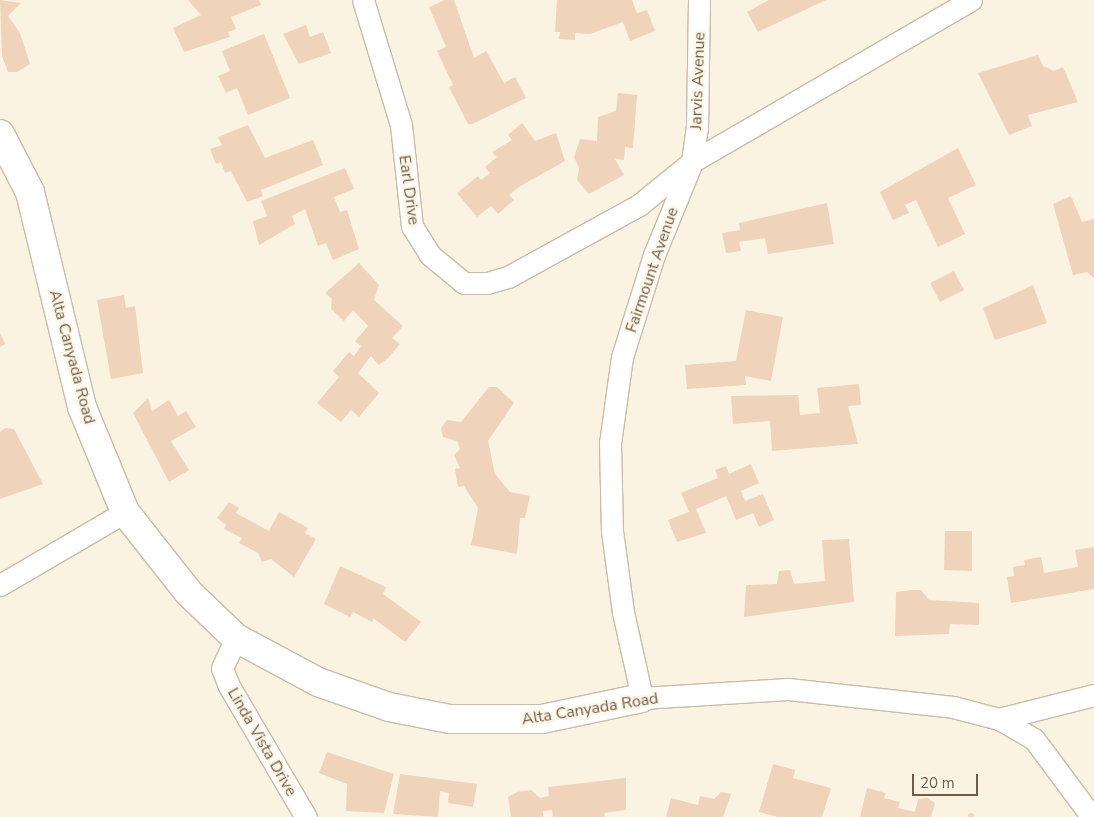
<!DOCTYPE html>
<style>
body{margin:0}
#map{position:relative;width:1094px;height:817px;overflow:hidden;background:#fbf3e2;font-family:"Nunito Sans",sans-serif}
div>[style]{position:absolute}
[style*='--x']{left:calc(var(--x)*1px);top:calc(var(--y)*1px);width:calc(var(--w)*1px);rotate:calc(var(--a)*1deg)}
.building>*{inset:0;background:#efd3bb}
.round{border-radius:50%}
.roads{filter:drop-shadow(1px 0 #cbbbaa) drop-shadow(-1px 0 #cbbbaa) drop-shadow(0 1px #cbbbaa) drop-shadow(0 -1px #cbbbaa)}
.street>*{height:21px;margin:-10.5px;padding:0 10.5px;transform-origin:10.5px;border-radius:10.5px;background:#fff}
.secondary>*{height:28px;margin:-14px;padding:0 14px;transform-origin:14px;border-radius:14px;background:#fff}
span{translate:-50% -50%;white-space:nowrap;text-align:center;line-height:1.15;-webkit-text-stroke:5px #fef7e8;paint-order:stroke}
.street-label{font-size:16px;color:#715b4a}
.scale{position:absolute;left:912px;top:774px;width:66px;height:22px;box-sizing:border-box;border:2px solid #715b4a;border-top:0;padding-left:6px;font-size:15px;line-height:18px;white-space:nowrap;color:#715b4a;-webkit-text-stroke:4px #fef7e8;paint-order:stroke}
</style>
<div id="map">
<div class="building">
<i style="clip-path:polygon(0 0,21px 3px,8px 16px,20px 33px,30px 64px,17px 72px,8px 72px,2px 56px)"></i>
<i style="clip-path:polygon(188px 0,259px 0,261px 5px,231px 17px,236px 29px,228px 32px,230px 37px,184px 52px,173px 28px,201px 15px)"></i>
<i style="clip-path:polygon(445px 0,454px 0,474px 58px,486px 51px,504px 83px,515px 77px,526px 98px,472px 124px,468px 124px,449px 87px,453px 85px,437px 51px,446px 47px,429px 7px)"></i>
<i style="clip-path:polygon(557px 0,632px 0,637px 13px,647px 10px,655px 31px,630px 41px,623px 22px,590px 34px,575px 33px,575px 40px,559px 39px,560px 32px,555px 32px)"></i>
<i style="clip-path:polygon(769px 0,826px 0,758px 32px,747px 12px)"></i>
<i style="clip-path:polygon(306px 25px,310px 37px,323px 32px,331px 53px,299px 64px,283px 34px)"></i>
<i style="clip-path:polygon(264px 34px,290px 98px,248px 115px,237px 88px,226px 93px,218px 76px,230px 71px,222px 51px)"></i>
<i style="clip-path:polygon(1038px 55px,1043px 66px,1054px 71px,1063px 67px,1078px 102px,1028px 115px,1032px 126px,1009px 135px,978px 73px)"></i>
<i style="clip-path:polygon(618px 93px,637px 95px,633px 148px,625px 147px,624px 160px,615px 159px,624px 175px,589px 194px,577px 180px,579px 168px,574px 157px,580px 139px,597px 141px,598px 117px,616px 111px)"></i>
<i style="clip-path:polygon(522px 123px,535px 141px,556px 133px,565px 161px,519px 187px,509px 195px,514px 200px,498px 214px,491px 206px,477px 217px,457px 193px,478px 176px,481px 180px,490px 173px,485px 167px,497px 157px,492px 152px,512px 140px,508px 135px)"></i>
<i style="clip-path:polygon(248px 125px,265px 158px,313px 140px,323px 165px,261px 190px,263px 196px,247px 202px,231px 171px,225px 173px,221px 162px,216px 164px,210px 149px,222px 145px,218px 137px)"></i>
<i style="clip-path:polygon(958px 148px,976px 185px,948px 198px,965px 234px,938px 247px,916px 200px,905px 205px,909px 213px,893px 220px,880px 192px)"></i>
<i style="clip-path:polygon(345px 168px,354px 189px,334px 197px,340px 212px,347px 210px,359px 249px,333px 260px,326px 243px,318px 246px,305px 209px,292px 216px,295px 224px,259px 245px,253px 221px,267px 216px,261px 201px)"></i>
<i style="clip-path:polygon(1071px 196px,1082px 222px,1094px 219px,1094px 278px,1087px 272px,1073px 275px,1053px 204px)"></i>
<i style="clip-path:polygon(827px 203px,834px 244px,768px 254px,765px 238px,739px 242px,741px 251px,726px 253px,722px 233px,740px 230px,739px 223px)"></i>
<i style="clip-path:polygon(359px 263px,379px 285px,374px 300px,403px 326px,392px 338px,400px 344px,388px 358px,379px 365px,371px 356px,358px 373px,379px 393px,359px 417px,351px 410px,341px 422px,317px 403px,339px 377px,333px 371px,349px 352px,354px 356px,361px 346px,355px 341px,368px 326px,353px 310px,344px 321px,331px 309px,332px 299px,325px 293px)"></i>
<i style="clip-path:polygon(954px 271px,964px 290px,940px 302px,930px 283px)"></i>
<i style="clip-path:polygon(1033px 285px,1047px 323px,995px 340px,983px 308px)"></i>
<i style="clip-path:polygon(124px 295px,126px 308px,135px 306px,143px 373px,111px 379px,97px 300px)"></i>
<i style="clip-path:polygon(746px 310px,783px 317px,771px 381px,745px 376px,746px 385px,687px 389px,685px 365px,736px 361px)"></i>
<i style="clip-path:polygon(0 333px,5px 344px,0 347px)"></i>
<i style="clip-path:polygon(859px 384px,861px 405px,848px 406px,858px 444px,772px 451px,770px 421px,733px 424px,731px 396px,798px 395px,800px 415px,820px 413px,817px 388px)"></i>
<i style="clip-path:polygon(489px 387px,497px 387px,514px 403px,488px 441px,495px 474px,510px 492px,530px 496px,525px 518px,520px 518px,517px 554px,471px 545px,478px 508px,464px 486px,458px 487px,455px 469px,460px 468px,454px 455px,460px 449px,457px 441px,443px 437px,441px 428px,447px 420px,461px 422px)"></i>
<i style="clip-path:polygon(148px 398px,152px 411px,169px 400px,178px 416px,186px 411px,196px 427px,171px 441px,189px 470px,169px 482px,133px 413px)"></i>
<i style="clip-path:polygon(5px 428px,14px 429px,43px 484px,0 499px,0 432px)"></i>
<i style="clip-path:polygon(751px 464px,759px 483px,741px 491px,745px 501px,763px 494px,774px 520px,759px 527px,753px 513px,736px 520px,726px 496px,696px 509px,706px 533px,677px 542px,668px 520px,689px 512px,681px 493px,718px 478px,715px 470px,726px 466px,729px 474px)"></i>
<i style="clip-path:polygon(229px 502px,239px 508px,236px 513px,269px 531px,279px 512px,308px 528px,305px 533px,316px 539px,294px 577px,271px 559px,262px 562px,258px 553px,239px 543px,242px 538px,224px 529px,226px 525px,217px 518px)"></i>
<i style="clip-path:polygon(945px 531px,972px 531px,972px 571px,944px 570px)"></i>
<i style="clip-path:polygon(849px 539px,854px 602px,744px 617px,746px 585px,777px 584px,779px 571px,790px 570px,794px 584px,825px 581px,822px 540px)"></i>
<i style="clip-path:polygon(1094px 547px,1094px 589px,1011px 603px,1007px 577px,1014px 576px,1013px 567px,1025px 565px,1024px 560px,1041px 557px,1044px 573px,1078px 567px,1075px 550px)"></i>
<i style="clip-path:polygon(340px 566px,386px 587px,383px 594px,421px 622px,405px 642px,373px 618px,372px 622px,353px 612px,350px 617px,324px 604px)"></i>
<i style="clip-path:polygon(911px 590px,921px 590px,929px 600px,979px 603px,979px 625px,950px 624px,949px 634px,895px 636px,896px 592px)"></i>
<i style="clip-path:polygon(327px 752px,394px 774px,384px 813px,346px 811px,347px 784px,319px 773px)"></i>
<i style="clip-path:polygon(773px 764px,795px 770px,793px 778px,831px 788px,822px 817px,778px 817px,759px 812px)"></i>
<i style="clip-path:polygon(400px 774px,477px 784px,473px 807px,448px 803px,449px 793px,440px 791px,438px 817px,393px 814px)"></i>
<i style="clip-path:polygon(626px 778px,626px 810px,604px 813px,605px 817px,553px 817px,552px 810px,543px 811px,543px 817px,511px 817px,508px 797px,517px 792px,531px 790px,540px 798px,549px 796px,548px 787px)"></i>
<i style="clip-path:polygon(867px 788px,886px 793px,884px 798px,900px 802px,898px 808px,915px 812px,918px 799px,927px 798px,935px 803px,931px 817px,860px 817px)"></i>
<i style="clip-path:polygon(721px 792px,731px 794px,723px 817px,666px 817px,671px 798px,698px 805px,700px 796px,714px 799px)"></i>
<i class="round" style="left:968px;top:813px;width:6px;height:6px"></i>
</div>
<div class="roads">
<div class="street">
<i style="--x:363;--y:0;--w:131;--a:73.1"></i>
<i style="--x:401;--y:125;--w:102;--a:83.8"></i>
<i style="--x:412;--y:226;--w:34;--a:58"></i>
<i style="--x:430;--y:255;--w:44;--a:39.5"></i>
<i style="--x:464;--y:283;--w:23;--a:0"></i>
<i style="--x:487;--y:283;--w:22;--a:-16"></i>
<i style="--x:508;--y:277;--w:149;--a:-28.8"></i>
<i style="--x:639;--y:205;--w:68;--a:-39.1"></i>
<i style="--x:692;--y:162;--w:34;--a:-82"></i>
<i style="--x:697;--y:128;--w:128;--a:-89.1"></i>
<i style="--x:971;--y:0;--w:323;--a:149.9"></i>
<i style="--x:692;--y:162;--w:100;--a:112.2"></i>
<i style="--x:654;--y:255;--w:107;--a:107.4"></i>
<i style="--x:622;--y:357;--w:87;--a:97.9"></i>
<i style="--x:610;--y:443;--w:88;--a:88.7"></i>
<i style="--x:612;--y:531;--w:82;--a:82.3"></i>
<i style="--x:623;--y:612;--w:88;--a:77.5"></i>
<i style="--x:642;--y:698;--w:146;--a:-3.5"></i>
<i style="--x:788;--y:689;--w:166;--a:6.2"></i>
<i style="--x:953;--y:707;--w:48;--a:14.6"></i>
<i style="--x:999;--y:719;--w:40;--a:29.7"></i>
<i style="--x:1034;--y:739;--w:97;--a:53.4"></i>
<i style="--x:0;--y:585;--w:145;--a:-30.3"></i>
<i style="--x:236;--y:638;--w:33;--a:115"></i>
<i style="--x:222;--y:668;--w:19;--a:69"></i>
<i style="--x:229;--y:686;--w:152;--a:59.6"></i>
<i style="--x:999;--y:719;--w:98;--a:-14.2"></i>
</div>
<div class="secondary">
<i style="--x:0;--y:134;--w:65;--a:62.7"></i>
<i style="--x:30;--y:192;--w:221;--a:76.4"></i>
<i style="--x:82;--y:407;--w:113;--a:67.7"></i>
<i style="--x:125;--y:512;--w:103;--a:51.7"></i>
<i style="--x:189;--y:593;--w:65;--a:43.8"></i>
<i style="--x:236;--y:638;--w:93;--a:28.2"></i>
<i style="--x:318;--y:682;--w:75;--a:19.4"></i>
<i style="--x:389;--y:707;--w:62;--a:11.1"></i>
<i style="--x:450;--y:719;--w:92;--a:0"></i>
<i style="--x:542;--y:719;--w:102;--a:-11.9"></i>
</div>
</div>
<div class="street-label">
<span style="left:698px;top:81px;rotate:-88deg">Jarvis Avenue</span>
<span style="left:409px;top:190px;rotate:82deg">Earl Drive</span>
<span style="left:652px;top:270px;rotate:-71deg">Fairmount Avenue</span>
<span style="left:72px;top:357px;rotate:75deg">Alta Canyada Road</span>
<span style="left:590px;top:709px;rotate:-9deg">Alta Canyada Road</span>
<span style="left:262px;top:742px;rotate:60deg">Linda Vista Drive</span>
</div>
<div class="scale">20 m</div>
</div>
